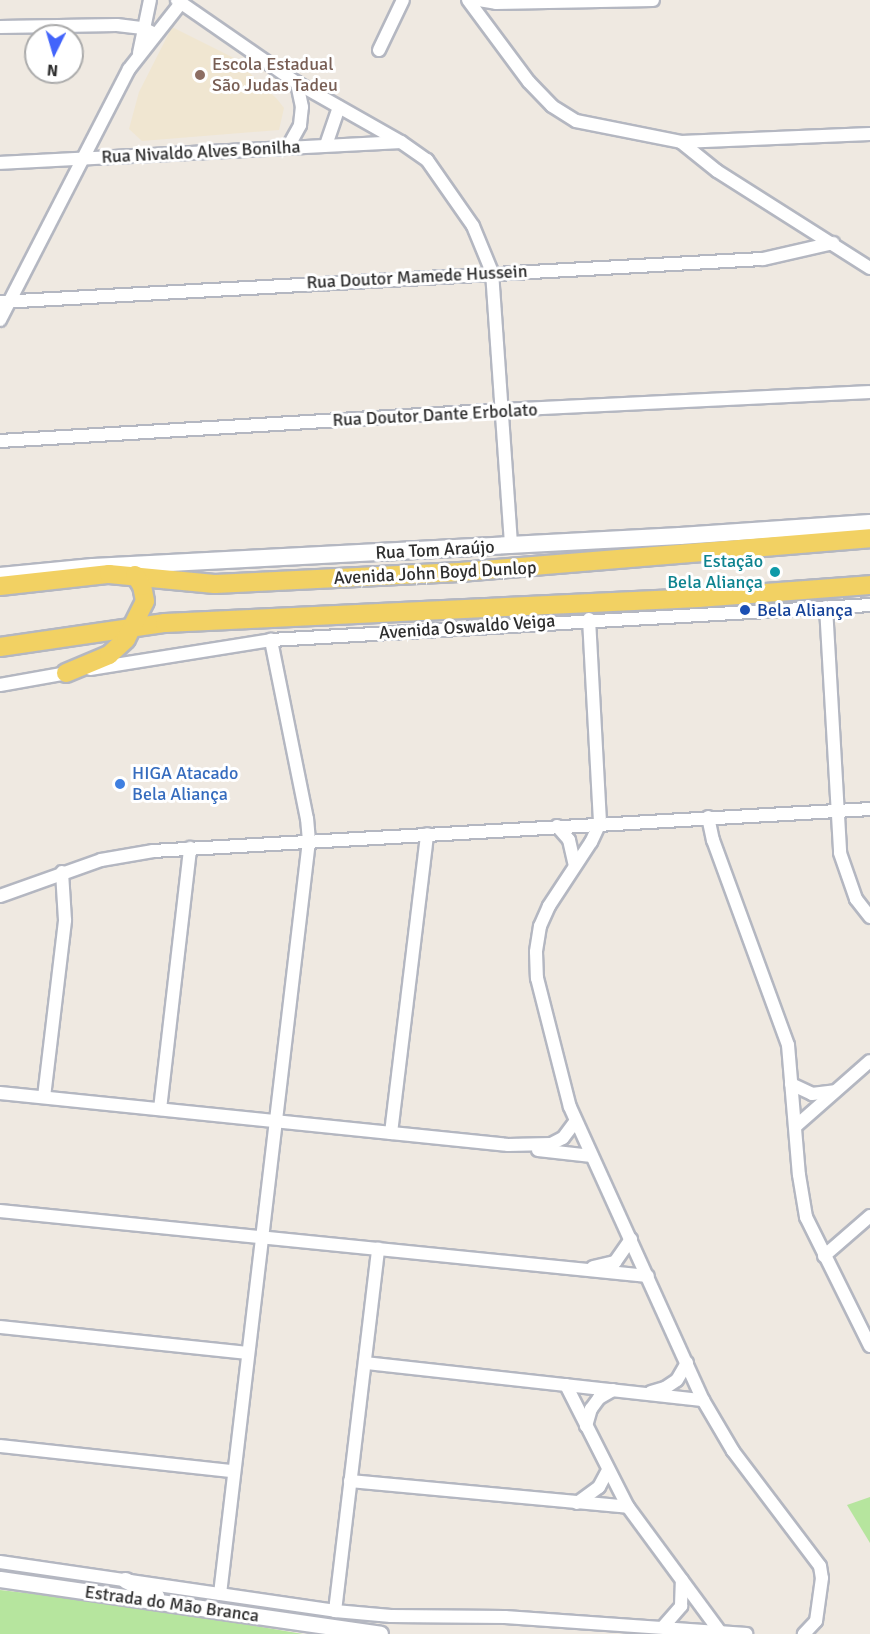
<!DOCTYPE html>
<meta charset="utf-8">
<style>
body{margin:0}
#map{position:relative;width:870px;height:1634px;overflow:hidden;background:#efe9e1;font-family:Signika,sans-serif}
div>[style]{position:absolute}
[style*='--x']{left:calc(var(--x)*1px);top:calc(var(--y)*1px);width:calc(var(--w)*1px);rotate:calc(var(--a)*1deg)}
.education>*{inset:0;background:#f0e6d1}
.green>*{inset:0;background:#b6e59e}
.roads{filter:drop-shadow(2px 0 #b4b7c1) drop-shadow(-2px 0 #b4b7c1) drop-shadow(0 2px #b4b7c1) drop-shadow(0 -2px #b4b7c1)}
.minor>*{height:12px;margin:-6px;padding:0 6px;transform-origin:6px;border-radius:6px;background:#fff}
.tertiary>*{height:15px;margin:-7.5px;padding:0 7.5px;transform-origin:7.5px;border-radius:7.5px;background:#fff}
.secondary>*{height:16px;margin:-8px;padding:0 8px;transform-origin:8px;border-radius:8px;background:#fff}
.primary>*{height:18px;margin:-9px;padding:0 9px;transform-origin:9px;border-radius:9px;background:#f2d163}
.dots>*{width:16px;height:16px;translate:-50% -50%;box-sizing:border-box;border:3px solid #fff;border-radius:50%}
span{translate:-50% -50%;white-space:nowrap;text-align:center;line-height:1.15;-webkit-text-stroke:6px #fff;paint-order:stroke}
.education-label{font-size:18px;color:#785e54}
.left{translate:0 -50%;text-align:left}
.street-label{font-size:18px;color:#2e2e2e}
.culture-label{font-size:18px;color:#0d838f}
.right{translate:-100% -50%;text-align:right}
.transit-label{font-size:18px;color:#164399}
.shop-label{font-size:18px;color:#366cbe}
.north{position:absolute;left:24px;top:24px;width:60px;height:60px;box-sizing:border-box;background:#fff;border:2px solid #ababab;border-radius:50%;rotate:185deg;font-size:16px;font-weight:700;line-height:24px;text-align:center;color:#2e2e2e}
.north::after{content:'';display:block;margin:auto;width:21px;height:27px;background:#4264fb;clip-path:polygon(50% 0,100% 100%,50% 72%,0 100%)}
</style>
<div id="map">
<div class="education">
<i style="clip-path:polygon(172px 27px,234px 58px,277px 99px,284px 108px,279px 130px,142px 141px,129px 129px,139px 92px)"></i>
</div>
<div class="green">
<i style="clip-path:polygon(870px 1497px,870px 1543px,847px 1505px)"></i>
<i style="clip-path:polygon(0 1590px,138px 1606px,303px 1634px,0 1634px)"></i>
</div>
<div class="roads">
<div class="minor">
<i style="--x:177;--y:0;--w:146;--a:34.7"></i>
<i style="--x:297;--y:83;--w:120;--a:29.6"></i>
<i style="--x:401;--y:142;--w:32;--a:35"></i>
<i style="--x:427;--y:160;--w:80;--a:55.1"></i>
<i style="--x:473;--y:226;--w:50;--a:67.6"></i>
<i style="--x:492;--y:272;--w:275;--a:86"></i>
<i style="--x:468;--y:0;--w:102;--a:53.4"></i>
<i style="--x:529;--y:82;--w:33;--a:46"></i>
<i style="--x:552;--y:106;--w:28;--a:32"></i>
<i style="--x:576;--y:121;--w:107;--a:11.3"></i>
<i style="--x:681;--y:142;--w:46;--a:38.9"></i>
<i style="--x:717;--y:171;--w:181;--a:32.4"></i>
<i style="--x:479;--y:0;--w:17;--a:10"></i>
<i style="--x:496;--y:3;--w:157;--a:-1.1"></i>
<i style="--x:0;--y:27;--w:117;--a:-1"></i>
<i style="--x:117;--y:25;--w:26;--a:7"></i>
<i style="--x:143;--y:28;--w:13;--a:27"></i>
<i style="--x:379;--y:50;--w:55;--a:-64.4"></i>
<i style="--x:139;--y:53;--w:54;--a:-78.3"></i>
<i style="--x:681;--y:142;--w:189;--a:-2.4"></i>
<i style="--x:326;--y:145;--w:40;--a:-71.1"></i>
<i style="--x:288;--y:147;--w:25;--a:-61"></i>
<i style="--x:300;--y:125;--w:18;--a:-84"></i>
<i style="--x:302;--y:107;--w:25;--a:-102"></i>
<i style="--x:0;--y:163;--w:401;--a:-3"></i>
<i style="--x:0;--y:302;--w:764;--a:-3.23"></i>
<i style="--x:763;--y:259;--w:72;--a:-12.9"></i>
<i style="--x:0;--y:320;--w:282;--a:-62.8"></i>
<i style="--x:129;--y:69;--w:84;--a:-51.8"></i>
<i style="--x:0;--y:441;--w:503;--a:-3.53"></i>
<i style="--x:502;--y:410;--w:368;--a:-2.8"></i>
<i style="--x:826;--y:607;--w:246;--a:86.7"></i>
<i style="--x:840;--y:853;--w:49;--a:70.8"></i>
<i style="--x:856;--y:899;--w:23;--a:52"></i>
<i style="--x:589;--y:619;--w:204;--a:86.9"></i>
<i style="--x:600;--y:823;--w:21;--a:115"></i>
<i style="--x:591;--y:842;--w:77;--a:123.3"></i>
<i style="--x:549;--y:906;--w:22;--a:114"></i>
<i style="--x:540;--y:926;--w:26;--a:99"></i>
<i style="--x:536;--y:952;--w:26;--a:88"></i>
<i style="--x:537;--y:978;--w:133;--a:75.7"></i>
<i style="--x:570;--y:1107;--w:322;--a:65.6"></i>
<i style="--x:703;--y:1400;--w:59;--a:59.5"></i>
<i style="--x:733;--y:1451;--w:144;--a:52.9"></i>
<i style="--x:820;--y:1566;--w:12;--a:81"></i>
<i style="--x:822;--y:1578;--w:43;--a:97.9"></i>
<i style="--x:816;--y:1621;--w:18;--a:133"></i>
<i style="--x:90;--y:669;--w:183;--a:-9.1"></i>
<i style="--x:271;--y:640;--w:600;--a:-3.34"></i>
<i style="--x:0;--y:685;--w:74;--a:-10.1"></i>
<i style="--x:708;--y:817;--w:24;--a:78"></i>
<i style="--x:713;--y:840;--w:218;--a:69.9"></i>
<i style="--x:788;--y:1045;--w:130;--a:85.2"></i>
<i style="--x:799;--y:1175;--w:43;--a:80.5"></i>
<i style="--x:806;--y:1217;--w:144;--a:63.6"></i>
<i style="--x:557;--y:826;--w:18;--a:49"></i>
<i style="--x:569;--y:840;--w:26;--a:77"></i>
<i style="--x:0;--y:896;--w:107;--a:-19.6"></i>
<i style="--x:101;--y:860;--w:53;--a:-9.8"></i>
<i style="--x:153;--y:851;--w:718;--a:-3.35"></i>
<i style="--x:791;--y:1084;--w:23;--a:25"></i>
<i style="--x:812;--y:1094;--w:23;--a:-7"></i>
<i style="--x:0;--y:1093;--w:511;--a:5.84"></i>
<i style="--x:508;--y:1145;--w:43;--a:-1.3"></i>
<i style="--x:551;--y:1144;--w:13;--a:-27"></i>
<i style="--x:563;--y:1138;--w:21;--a:-53"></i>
<i style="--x:44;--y:1097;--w:178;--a:-83.2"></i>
<i style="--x:65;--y:920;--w:48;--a:-93.6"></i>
<i style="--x:160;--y:1109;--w:263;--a:-83.4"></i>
<i style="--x:796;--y:1126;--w:98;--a:-41.3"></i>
<i style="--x:391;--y:1133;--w:301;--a:-83.1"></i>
<i style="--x:538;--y:1150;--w:54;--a:6.3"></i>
<i style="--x:0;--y:1211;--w:651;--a:5.73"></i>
<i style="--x:824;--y:1256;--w:61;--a:-41"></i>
<i style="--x:593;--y:1267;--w:23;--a:-13"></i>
<i style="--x:615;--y:1262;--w:28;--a:-55"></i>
<i style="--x:0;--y:1327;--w:248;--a:6"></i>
<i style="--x:366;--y:1363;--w:339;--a:6.3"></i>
<i style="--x:566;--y:1385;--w:137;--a:63.1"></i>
<i style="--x:628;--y:1507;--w:155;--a:53.6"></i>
<i style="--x:651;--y:1392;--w:15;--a:-16"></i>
<i style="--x:665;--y:1388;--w:14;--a:-34"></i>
<i style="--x:677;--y:1380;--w:20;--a:-60"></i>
<i style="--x:586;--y:1426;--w:18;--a:-74"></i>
<i style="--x:591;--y:1409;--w:14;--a:-54"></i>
<i style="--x:599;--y:1398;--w:16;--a:-30"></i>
<i style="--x:0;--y:1446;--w:233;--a:6.2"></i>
<i style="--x:350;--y:1481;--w:279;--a:5.3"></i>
<i style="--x:577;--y:1503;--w:27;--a:-36"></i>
<i style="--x:599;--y:1487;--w:19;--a:-62"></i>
<i style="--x:0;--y:1562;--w:339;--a:8.3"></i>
<i style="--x:335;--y:1611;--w:56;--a:5.1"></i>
<i style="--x:391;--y:1616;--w:114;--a:0.5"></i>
<i style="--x:505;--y:1617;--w:242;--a:4"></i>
<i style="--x:220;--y:1594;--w:758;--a:-83.26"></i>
<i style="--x:309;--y:841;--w:22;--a:-95"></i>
<i style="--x:307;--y:819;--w:183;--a:-101.4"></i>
<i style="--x:335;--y:1611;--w:365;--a:-83.2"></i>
<i style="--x:663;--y:1627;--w:28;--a:-49"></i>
<i style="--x:681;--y:1606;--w:26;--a:-88"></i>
</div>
<div class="tertiary">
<i style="--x:0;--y:1579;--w:384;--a:8.2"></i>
<i style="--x:125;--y:1580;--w:35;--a:27"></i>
</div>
<div class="secondary">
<i style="--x:0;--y:576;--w:93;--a:-5.5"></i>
<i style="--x:93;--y:567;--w:588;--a:-3.02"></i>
<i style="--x:680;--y:536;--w:190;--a:-3.9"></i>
</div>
<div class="primary">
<i style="--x:0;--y:586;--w:110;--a:-6.3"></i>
<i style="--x:109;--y:574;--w:106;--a:5.4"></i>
<i style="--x:215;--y:584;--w:245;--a:-2.8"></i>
<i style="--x:460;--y:572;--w:411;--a:-4.7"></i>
<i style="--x:0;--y:647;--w:167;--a:-8.3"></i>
<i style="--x:165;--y:623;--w:534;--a:-2.69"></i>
<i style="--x:698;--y:598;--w:172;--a:-4.3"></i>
<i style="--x:66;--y:673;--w:47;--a:-22.7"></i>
<i style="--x:109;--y:655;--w:23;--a:-43"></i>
<i style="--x:126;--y:639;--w:42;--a:-63.4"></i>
<i style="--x:145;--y:601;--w:15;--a:-101"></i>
<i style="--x:142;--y:586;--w:13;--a:-122"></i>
</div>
</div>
<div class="dots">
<i style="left:200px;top:75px;background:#8d6e63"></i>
<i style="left:775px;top:572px;background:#0f9aa8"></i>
<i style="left:745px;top:610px;background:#1a4fb4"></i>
<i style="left:120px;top:784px;background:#3f7fe0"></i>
</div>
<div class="education-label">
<span class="left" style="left:212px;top:75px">Escola Estadual<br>São Judas Tadeu</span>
</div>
<div class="street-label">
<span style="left:201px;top:152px;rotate:-3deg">Rua Nivaldo Alves Bonilha</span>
<span style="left:417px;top:277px;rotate:-3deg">Rua Doutor Mamede Hussein</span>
<span style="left:435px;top:415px;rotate:-3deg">Rua Doutor Dante Erbolato</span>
<span style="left:435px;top:550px;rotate:-3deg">Rua Tom Araújo</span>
<span style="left:435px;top:573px;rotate:-3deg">Avenida John Boyd Dunlop</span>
<span style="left:467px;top:627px;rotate:-4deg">Avenida Oswaldo Veiga</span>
<span style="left:172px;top:1604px;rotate:8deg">Estrada do Mão Branca</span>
</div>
<div class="culture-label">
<span class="right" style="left:763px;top:572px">Estação<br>Bela Aliança</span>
</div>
<div class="transit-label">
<span class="left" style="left:757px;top:610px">Bela Aliança</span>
</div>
<div class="shop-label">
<span class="left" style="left:132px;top:784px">HIGA Atacado<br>Bela Aliança</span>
</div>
<div class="north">N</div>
</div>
